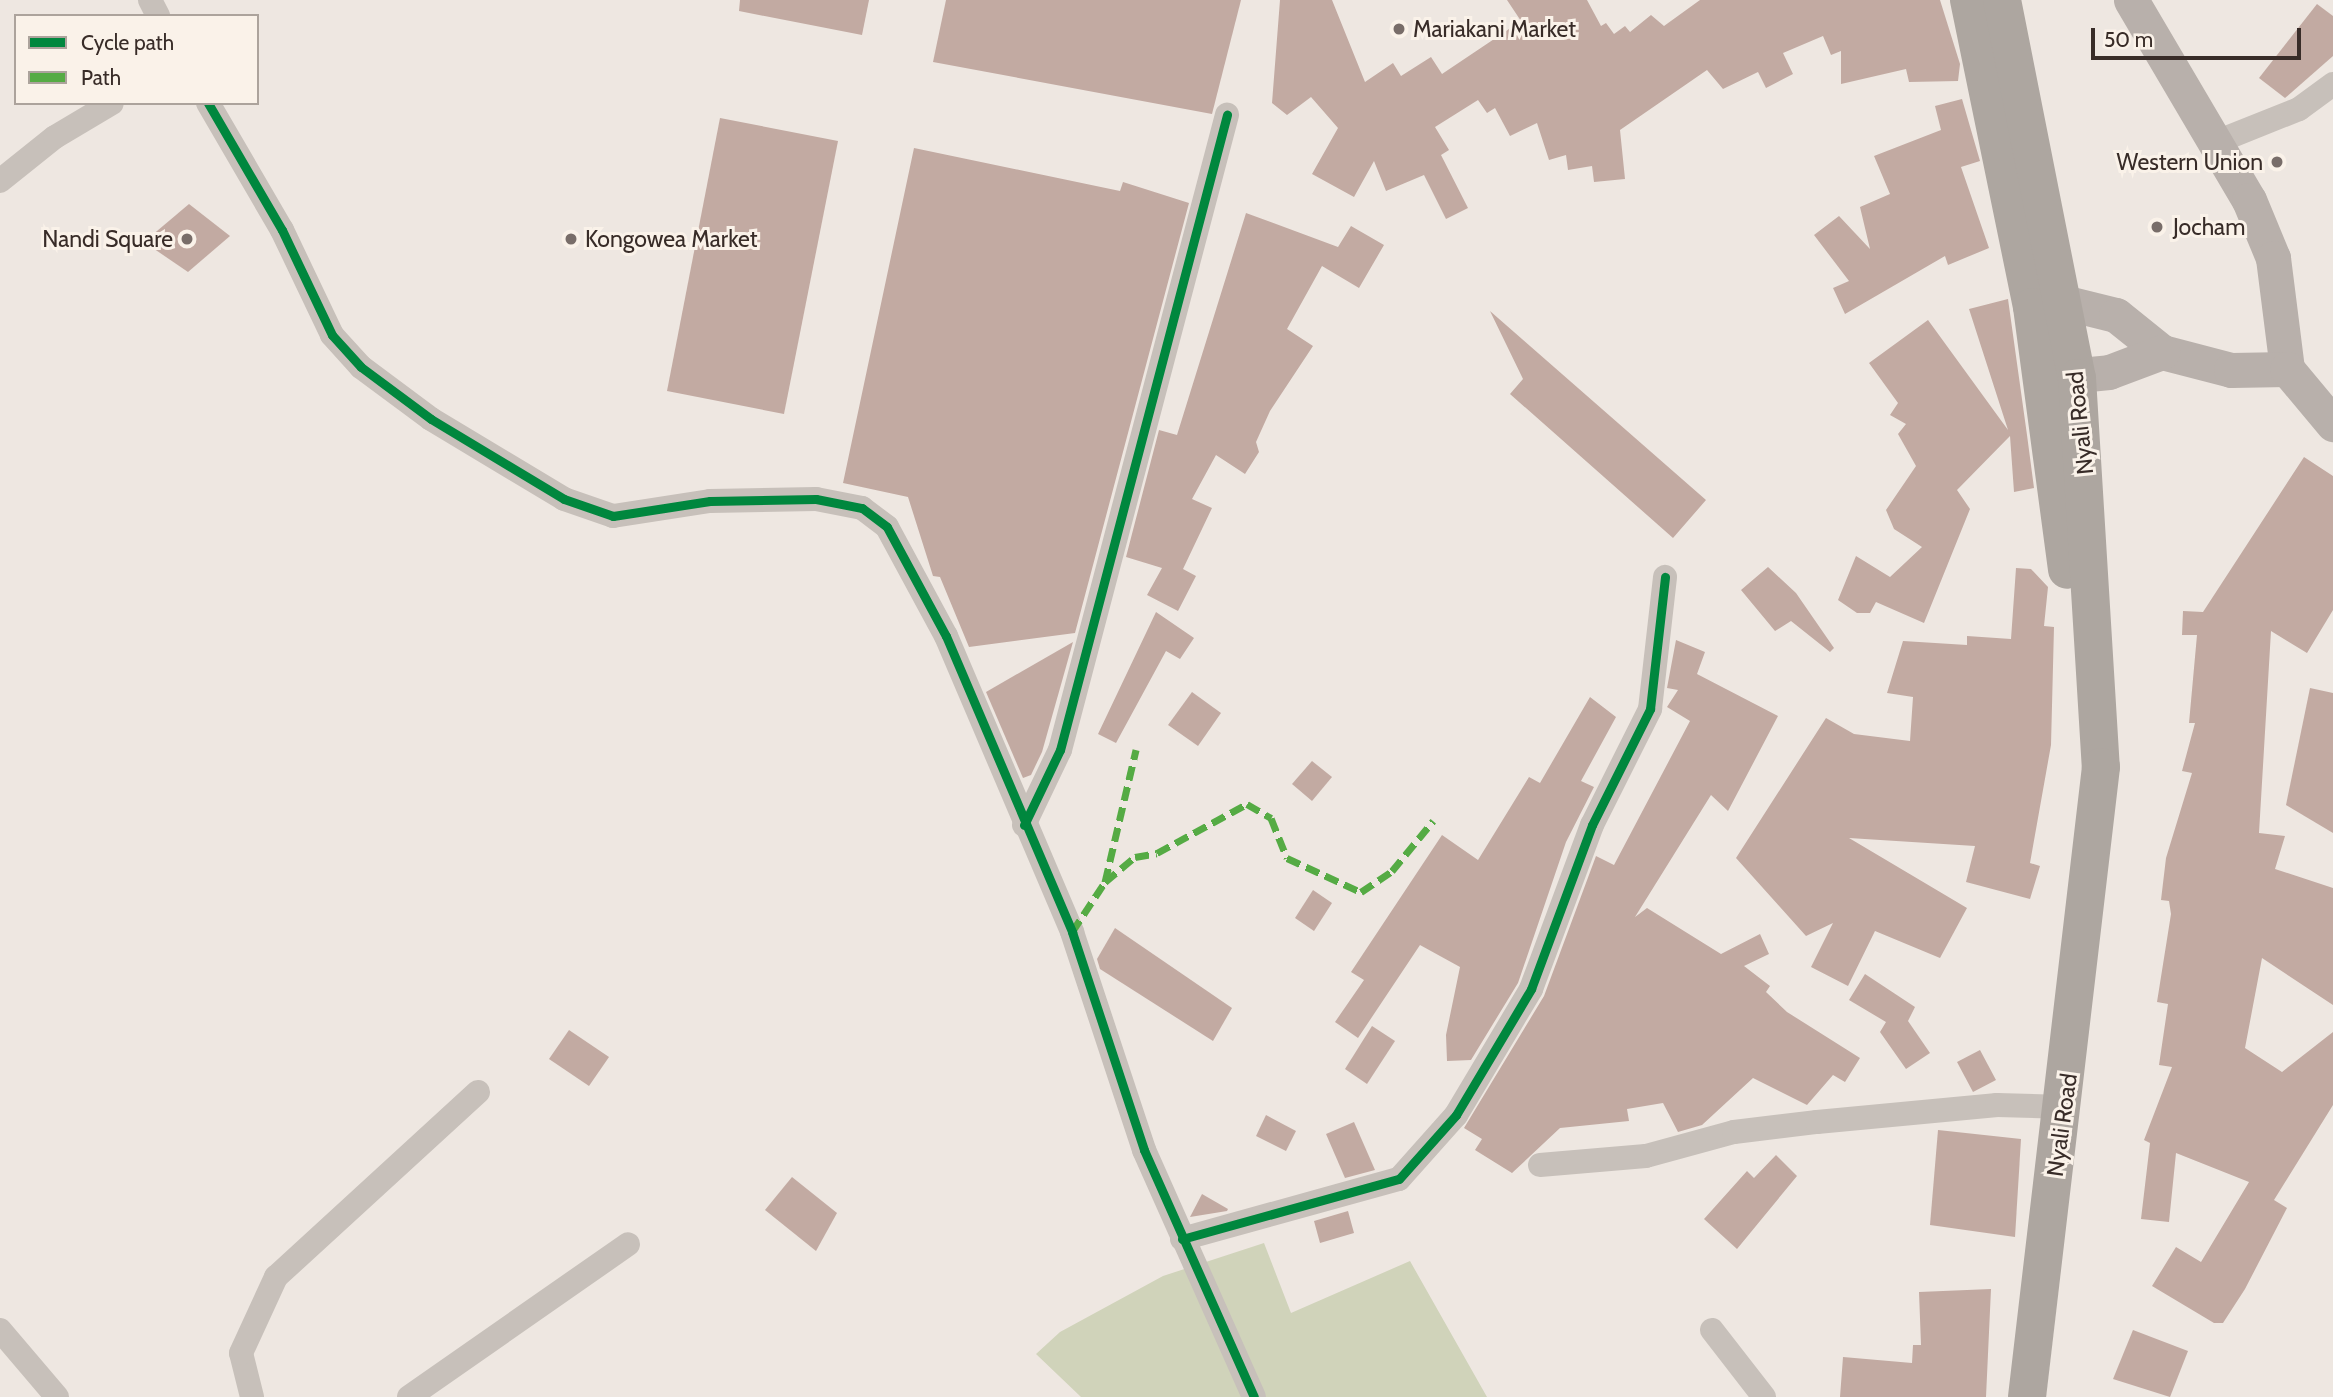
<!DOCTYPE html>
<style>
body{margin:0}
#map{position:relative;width:2333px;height:1397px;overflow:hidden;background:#eee7e1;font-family:Cabin,sans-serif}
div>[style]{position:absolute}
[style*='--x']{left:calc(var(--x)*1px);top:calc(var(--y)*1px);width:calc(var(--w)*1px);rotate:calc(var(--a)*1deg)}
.green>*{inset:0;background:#d0d3ba}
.building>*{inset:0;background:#c2aaa2}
.street>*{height:24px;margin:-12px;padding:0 12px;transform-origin:12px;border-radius:12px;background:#c7c0ba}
.secondary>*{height:35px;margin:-17.5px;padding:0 17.5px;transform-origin:17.5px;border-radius:17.5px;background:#b8b0ab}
.highway>*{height:38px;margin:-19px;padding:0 19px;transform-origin:19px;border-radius:19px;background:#ada6a0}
.quiet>*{height:7px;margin-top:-3.5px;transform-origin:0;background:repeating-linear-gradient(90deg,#55ab44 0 14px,transparent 0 21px)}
.cycleway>*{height:9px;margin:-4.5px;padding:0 4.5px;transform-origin:4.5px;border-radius:4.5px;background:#00873e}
.dots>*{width:19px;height:19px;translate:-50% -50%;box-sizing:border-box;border:4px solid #faf2e9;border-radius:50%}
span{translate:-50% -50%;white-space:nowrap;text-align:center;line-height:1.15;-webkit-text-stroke:6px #faf2e9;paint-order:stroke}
.poi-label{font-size:23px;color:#382c28}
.left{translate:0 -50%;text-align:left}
.right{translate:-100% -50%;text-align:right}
.street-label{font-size:23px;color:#382c28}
.legend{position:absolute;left:14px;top:14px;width:245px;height:91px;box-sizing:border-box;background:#faf2e9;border:2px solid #aca39c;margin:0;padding:9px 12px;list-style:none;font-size:21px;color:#382c28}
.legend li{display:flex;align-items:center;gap:14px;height:35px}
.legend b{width:35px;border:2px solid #aca39c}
.scale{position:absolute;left:2091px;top:28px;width:210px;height:32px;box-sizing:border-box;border:4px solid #382c28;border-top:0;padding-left:9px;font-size:21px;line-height:24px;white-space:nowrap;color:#382c28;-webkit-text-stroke:5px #faf2e9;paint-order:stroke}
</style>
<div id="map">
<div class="green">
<i style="clip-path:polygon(1264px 1243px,1291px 1313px,1410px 1261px,1487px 1397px,1081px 1397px,1036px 1354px,1060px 1332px,1163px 1276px)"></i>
</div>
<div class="building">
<i style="clip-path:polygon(740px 0,869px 0,862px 35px,739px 11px)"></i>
<i style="clip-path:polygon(946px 0,1241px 0,1212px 114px,933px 62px)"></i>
<i style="clip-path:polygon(1280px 0,1332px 0,1365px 82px,1393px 63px,1401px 76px,1431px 57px,1442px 74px,1521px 21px,1507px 0,1587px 0,1601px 26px,1606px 23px,1614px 34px,1625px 26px,1630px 32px,1651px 15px,1664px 26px,1700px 0,1940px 0,1960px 64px,1958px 81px,1909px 82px,1906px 69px,1841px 84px,1841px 51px,1831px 55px,1823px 36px,1783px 53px,1793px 74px,1766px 88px,1758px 72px,1723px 89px,1707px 70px,1620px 130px,1625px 179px,1594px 182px,1592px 166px,1568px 170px,1566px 155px,1549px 160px,1537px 123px,1510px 136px,1495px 108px,1487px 113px,1478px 100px,1435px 127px,1449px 150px,1441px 155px,1468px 208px,1446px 219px,1424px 175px,1386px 191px,1374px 161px,1354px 197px,1312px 174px,1338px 128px,1311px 97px,1287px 115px,1272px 103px)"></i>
<i style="clip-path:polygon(2317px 4px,2333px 16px,2333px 56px,2285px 98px,2259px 78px)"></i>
<i style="clip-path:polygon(1962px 99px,1980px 161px,1961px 167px,1989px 248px,1948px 265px,1945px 256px,1845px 314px,1833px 288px,1849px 281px,1814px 235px,1839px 216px,1870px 249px,1860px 207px,1890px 194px,1874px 156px,1941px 130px,1935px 106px)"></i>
<i style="clip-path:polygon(720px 118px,838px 141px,784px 414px,667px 391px)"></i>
<i style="clip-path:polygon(914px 148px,1120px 191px,1123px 182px,1189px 203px,1075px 633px,969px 647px,940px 577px,933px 576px,908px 497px,843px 483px)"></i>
<i style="clip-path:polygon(189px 204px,230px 236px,188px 272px,144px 242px)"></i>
<i style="clip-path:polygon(1246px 213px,1338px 247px,1351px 226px,1384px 245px,1359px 288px,1322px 266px,1287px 329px,1313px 346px,1270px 411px,1256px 442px,1259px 452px,1245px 474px,1216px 455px,1192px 499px,1212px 508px,1183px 569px,1196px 576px,1178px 611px,1147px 595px,1162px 568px,1126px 557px,1159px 430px,1177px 435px)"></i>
<i style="clip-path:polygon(2008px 299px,2027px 435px,2021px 438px,2027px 435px,2034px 488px,2014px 492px,2010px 436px,1957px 490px,1970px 509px,1924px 623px,1876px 602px,1870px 613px,1857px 613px,1838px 600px,1856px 556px,1890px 577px,1922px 547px,1894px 529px,1886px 510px,1916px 466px,1898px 434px,1906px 424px,1890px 415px,1898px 403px,1869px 363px,1928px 320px,2008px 430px,1969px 309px)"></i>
<i style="clip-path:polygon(1490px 311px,1706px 500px,1673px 538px,1510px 394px,1523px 379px)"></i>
<i style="clip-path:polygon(2304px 457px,2333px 476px,2333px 610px,2307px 653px,2271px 631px,2259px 833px,2285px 836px,2275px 869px,2333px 888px,2333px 1005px,2262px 958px,2245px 1048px,2282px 1072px,2333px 1032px,2333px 1105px,2274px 1200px,2287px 1208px,2245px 1289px,2223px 1323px,2214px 1323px,2152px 1286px,2176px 1247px,2201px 1262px,2249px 1182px,2176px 1153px,2169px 1222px,2141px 1219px,2150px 1143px,2144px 1140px,2172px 1067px,2159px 1065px,2168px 1004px,2157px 1002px,2171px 914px,2169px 901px,2161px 900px,2166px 858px,2192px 773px,2182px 771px,2195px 723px,2189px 723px,2197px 635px,2182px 635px,2183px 611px,2203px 612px)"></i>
<i style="clip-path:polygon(1768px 567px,1796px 593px,1834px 648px,1830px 652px,1791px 621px,1775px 631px,1741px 590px)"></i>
<i style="clip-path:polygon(2016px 568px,2031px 569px,2048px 587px,2044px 626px,2054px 627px,2051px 745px,2030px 863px,2040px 866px,2030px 899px,1966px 882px,1975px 846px,1849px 838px,1967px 908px,1940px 958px,1875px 931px,1848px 986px,1811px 967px,1833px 923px,1806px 936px,1736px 858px,1826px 718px,1854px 734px,1910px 741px,1913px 697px,1887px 693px,1903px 641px,1967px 645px,1967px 636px,2011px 639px)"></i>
<i style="clip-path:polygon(1156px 612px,1194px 638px,1180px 659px,1166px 651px,1116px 743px,1098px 734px)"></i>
<i style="clip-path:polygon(1676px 640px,1705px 652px,1697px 674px,1778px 716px,1728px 811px,1711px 795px,1635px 917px,1647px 908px,1721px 954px,1760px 934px,1769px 954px,1744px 966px,1770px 986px,1766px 992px,1787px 1012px,1860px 1058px,1845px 1082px,1833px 1075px,1807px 1105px,1753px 1078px,1702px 1125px,1678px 1132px,1663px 1103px,1627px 1109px,1629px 1121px,1560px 1128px,1512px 1173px,1475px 1150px,1482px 1139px,1464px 1128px,1544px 996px,1596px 856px,1614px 865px,1690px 721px,1667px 707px,1678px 690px,1667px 688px)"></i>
<i style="clip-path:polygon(1073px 642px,1042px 752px,1031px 775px,1023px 778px,986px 692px)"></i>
<i style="clip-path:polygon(2310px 688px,2333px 693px,2333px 833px,2286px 805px)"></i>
<i style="clip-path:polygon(1192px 692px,1221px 713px,1198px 746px,1168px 725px)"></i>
<i style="clip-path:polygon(1590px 697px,1616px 717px,1581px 781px,1594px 787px,1566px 842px,1518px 983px,1471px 1060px,1447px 1061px,1446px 1035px,1460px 967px,1420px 945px,1358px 1038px,1335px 1022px,1364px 980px,1351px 972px,1442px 835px,1478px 860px,1529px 777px,1540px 783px)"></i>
<i style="clip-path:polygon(1312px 761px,1332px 777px,1312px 801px,1292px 784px)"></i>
<i style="clip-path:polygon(1313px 890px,1332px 903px,1314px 931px,1295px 918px)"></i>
<i style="clip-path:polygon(1115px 928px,1232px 1008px,1213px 1041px,1100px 969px,1097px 959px)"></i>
<i style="clip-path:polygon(1865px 974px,1915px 1007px,1908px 1021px,1930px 1053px,1906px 1069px,1880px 1032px,1886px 1022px,1849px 1000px)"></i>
<i style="clip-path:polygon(1372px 1026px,1395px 1041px,1367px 1084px,1345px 1069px)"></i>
<i style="clip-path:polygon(569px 1030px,609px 1057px,589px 1086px,549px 1059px)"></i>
<i style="clip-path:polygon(1980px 1050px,1996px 1080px,1973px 1092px,1957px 1062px)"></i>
<i style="clip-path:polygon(1266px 1115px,1296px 1131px,1286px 1151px,1256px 1136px)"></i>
<i style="clip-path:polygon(1354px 1122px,1375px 1170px,1345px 1178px,1326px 1134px)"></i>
<i style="clip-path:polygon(1938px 1130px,2021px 1139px,2015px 1237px,1930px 1225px)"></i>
<i style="clip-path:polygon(1776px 1155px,1797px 1176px,1737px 1249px,1704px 1219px,1747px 1171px,1754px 1178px)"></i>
<i style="clip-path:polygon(792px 1177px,837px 1213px,816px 1251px,765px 1210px)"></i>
<i style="clip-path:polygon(1202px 1194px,1228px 1209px,1227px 1211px,1190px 1217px)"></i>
<i style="clip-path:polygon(1348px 1211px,1354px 1233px,1320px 1243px,1314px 1221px)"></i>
<i style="clip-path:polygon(1991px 1289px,1986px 1397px,1840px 1397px,1843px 1357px,1912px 1363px,1913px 1345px,1921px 1345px,1919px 1292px)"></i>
<i style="clip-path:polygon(2133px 1330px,2188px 1351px,2170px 1397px,2113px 1379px)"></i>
</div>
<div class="street">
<i style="--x:150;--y:0;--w:18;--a:63"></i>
<i style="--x:208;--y:103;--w:147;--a:59.8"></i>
<i style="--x:282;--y:230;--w:116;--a:64.5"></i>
<i style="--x:332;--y:335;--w:43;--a:47.8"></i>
<i style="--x:361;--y:367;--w:87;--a:36.6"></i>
<i style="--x:431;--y:419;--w:155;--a:31"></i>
<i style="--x:564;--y:499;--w:52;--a:19.1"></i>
<i style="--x:613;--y:516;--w:98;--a:-8.8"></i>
<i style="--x:710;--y:501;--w:106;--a:-1.1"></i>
<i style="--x:816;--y:499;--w:47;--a:11.1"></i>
<i style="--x:862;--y:508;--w:31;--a:37"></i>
<i style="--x:887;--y:527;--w:124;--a:61.6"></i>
<i style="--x:946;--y:636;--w:322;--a:66.9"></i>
<i style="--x:1072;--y:932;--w:230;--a:71.7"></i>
<i style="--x:1144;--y:1150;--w:270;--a:66"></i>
<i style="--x:2219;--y:141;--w:86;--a:-21.8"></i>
<i style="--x:2299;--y:109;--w:42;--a:-36.3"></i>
<i style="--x:0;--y:181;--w:70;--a:-38.7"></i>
<i style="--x:55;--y:137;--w:66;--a:-30.8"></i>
<i style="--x:1024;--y:825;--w:83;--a:-64.4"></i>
<i style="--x:1060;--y:750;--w:657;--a:-75.27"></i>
<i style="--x:1540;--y:1165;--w:106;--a:-4.9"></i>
<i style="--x:1646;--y:1156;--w:91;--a:-15.3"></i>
<i style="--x:1734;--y:1132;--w:84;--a:-6.9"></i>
<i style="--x:1817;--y:1122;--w:181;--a:-5.4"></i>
<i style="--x:1997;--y:1105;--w:68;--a:1.7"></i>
<i style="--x:1182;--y:1239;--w:225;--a:-15.5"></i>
<i style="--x:1399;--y:1179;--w:86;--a:-48.3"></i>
<i style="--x:1456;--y:1115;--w:147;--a:-59.2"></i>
<i style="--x:1531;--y:989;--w:175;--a:-69.6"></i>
<i style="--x:1592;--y:825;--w:130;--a:-63.4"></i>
<i style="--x:1650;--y:709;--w:133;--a:-83.5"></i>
<i style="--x:0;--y:1330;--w:88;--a:49.6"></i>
<i style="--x:1712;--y:1330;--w:85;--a:52.2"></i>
<i style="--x:252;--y:1397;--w:45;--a:-104"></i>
<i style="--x:241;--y:1353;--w:84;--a:-65.3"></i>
<i style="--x:276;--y:1277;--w:274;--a:-42.5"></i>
<i style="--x:409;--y:1397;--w:267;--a:-34.9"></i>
</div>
<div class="secondary">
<i style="--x:2131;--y:0;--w:232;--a:59.5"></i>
<i style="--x:2249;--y:200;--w:63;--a:67.5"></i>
<i style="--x:2273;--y:258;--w:112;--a:82.8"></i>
<i style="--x:2037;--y:306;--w:30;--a:-6"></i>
<i style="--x:2067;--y:303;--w:50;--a:13.8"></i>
<i style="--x:2116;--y:315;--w:59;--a:38.8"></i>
<i style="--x:2162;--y:352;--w:71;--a:14.6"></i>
<i style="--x:2231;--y:370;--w:56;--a:-1"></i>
<i style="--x:2287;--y:369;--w:72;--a:50.1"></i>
<i style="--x:2048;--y:378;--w:61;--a:-5.6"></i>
<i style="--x:2109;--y:372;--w:57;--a:-20.7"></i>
</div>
<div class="highway">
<i style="--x:1969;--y:0;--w:313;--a:78.4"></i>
<i style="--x:2032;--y:307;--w:265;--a:82.4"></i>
<i style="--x:2002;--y:0;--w:385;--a:78.8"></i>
<i style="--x:2077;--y:378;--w:390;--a:86.5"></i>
<i style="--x:2101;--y:767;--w:634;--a:96.7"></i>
</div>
<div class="quiet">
<i style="--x:1105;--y:882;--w:136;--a:-76.8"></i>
<i style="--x:1072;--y:932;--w:60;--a:-56.6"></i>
<i style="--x:1105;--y:882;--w:39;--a:-40"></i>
<i style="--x:1135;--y:857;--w:22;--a:-10"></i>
<i style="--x:1157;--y:853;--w:102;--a:-28.6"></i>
<i style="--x:1247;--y:804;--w:28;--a:30"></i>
<i style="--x:1271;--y:818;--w:43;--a:68.2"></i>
<i style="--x:1287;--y:858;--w:81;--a:24.7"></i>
<i style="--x:1361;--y:892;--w:37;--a:-34"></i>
<i style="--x:1392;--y:871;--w:65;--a:-50.6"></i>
</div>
<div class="cycleway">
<i style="--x:208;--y:103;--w:147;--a:59.8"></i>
<i style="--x:282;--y:230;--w:116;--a:64.5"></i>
<i style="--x:332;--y:335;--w:43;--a:47.8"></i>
<i style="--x:361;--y:367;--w:87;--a:36.6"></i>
<i style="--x:431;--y:419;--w:155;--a:31"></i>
<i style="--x:564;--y:499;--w:52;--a:19.1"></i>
<i style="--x:613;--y:516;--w:98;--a:-8.8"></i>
<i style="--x:710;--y:501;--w:106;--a:-1.1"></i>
<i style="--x:816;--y:499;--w:47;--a:11.1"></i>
<i style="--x:862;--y:508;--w:31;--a:37"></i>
<i style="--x:887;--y:527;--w:124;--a:61.6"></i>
<i style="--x:946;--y:636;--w:322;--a:66.9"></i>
<i style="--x:1072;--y:932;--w:230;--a:71.7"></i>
<i style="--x:1144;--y:1150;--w:270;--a:66"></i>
<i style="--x:1024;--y:825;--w:83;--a:-64.4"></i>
<i style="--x:1060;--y:750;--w:657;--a:-75.27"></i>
<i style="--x:1182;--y:1239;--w:225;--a:-15.5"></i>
<i style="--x:1399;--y:1179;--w:86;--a:-48.3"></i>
<i style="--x:1456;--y:1115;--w:147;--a:-59.2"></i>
<i style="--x:1531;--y:989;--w:175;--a:-69.6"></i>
<i style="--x:1592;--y:825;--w:130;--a:-63.4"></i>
<i style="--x:1650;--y:709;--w:133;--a:-83.5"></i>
</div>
<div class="dots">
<i style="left:1399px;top:29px;background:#786d69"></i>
<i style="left:2277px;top:162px;background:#786d69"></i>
<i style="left:2157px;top:227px;background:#786d69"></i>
<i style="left:187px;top:239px;background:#786d69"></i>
<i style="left:571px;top:239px;background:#786d69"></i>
</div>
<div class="poi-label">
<span class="left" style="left:1413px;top:29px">Mariakani Market</span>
<span class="right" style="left:2263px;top:162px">Western Union</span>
<span class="left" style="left:2173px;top:227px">Jocham</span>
<span class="right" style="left:173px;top:239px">Nandi Square</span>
<span class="left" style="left:585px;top:239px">Kongowea Market</span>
</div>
<div class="street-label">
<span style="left:2080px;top:423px;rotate:-96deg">Nyali Road</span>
<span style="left:2062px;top:1125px;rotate:-82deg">Nyali Road</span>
</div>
<ul class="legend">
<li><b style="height:9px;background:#00873e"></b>Cycle path</li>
<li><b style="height:9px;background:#55ab44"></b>Path</li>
</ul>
<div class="scale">50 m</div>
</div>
